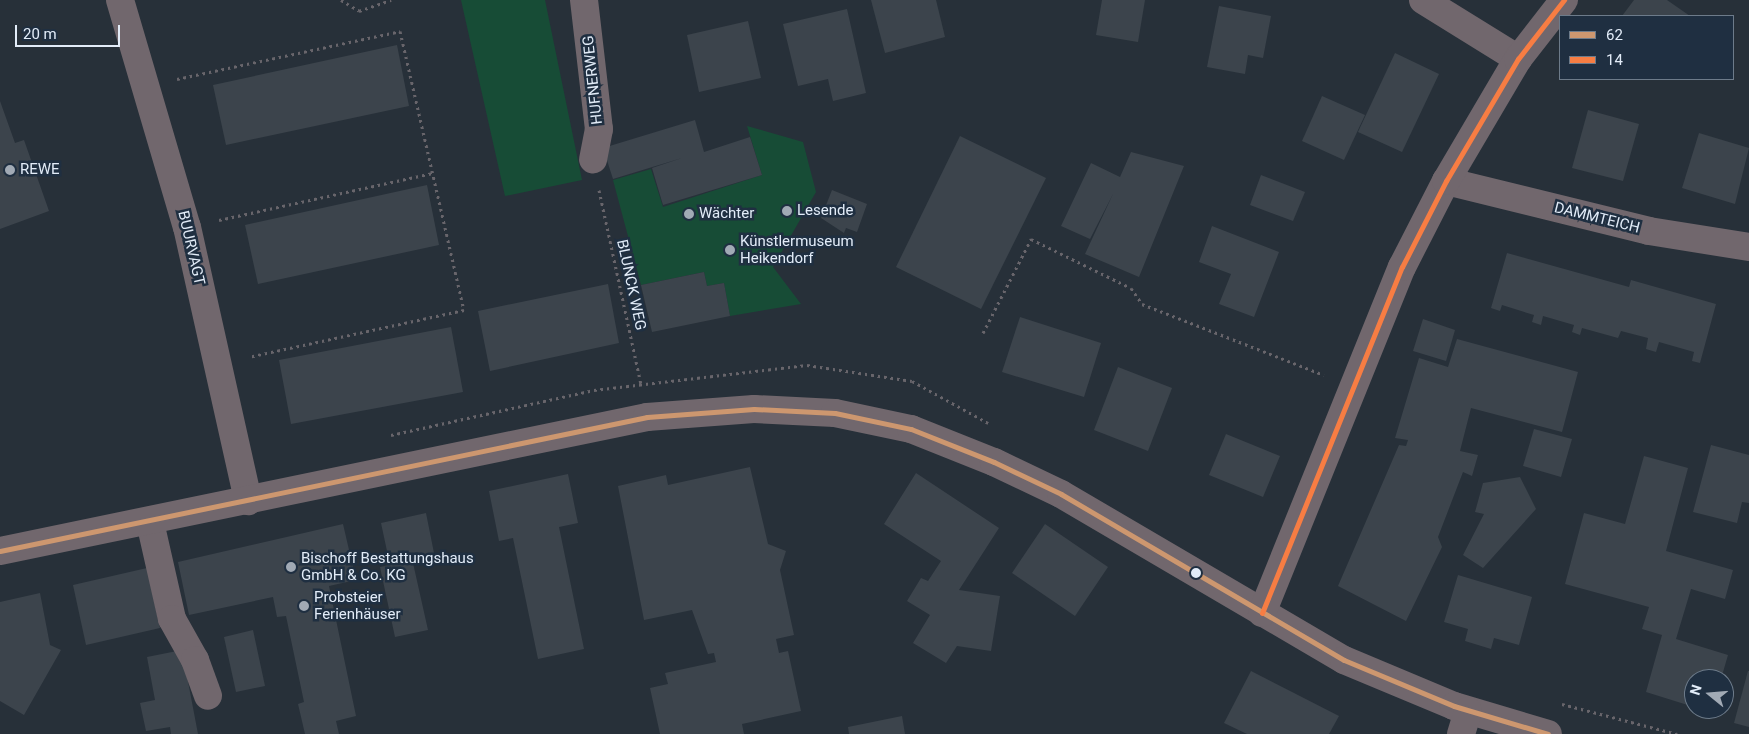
<!DOCTYPE html>
<meta charset="utf-8">
<style>
body{margin:0}
#map{position:relative;width:1749px;height:734px;overflow:hidden;background:#273039;font-family:Roboto,sans-serif}
div>[style]{position:absolute}
[style*='--x']{left:calc(var(--x)*1px);top:calc(var(--y)*1px);width:calc(var(--w)*1px);rotate:calc(var(--a)*1deg)}
.green>*{inset:0;background:#174c36}
.building>*{inset:0;background:#3c444c}
.path>*{height:3px;margin-top:-1.5px;transform-origin:0;background:repeating-linear-gradient(90deg,#68656b 0 2.5px,transparent 0 6.5px)}
.minor>*{height:28px;margin:-14px;padding:0 14px;transform-origin:14px;border-radius:14px;background:#71676d}
.bus-1>*{height:5px;margin:-2.5px;padding:0 2.5px;transform-origin:2.5px;border-radius:2.5px;background:#cd976f}
.bus-2>*{height:5px;margin:-2.5px;padding:0 2.5px;transform-origin:2.5px;border-radius:2.5px;background:#f77d43}
.dots>*{width:14px;height:14px;translate:-50% -50%;box-sizing:border-box;border:2px solid #1f2f41;border-radius:50%}
span{translate:-50% -50%;white-space:nowrap;text-align:center;line-height:1.15;-webkit-text-stroke:5px #1f2f41;paint-order:stroke}
.street-label{font-size:15px;color:#e2ecf8}
.poi-label{font-size:15px;color:#e2ecf8}
.left{translate:0 -50%;text-align:left}
.legend{position:absolute;left:1559px;top:15px;width:175px;height:65px;box-sizing:border-box;background:#1f2f41;border:1px solid #6d7b8a;margin:0;padding:6px 9px;list-style:none;font-size:15px;color:#e2ecf8}
.legend li{display:flex;align-items:center;gap:10px;height:25px}
.legend b{width:25px;border:1px solid #6d7b8a}
.north{position:absolute;left:1684px;top:669px;width:50px;height:50px;box-sizing:border-box;background:#1f2f41;border:1px solid #6d7b8a;border-radius:50%;rotate:287deg;font-size:14px;font-weight:700;line-height:20px;text-align:center;color:#e2ecf8}
.north::after{content:'';display:block;margin:auto;width:18px;height:22px;background:#a1aab5;clip-path:polygon(50% 0,100% 100%,50% 72%,0 100%)}
.scale{position:absolute;left:15px;top:25px;width:105px;height:22px;box-sizing:border-box;border:2px solid #e2ecf8;border-top:0;padding-left:6px;font-size:15px;line-height:18px;white-space:nowrap;color:#e2ecf8;-webkit-text-stroke:4px #1f2f41;paint-order:stroke}
</style>
<div id="map">
<div class="green">
<i style="clip-path:polygon(461px 0,545px 0,582px 180px,505px 196px)"></i>
<i style="clip-path:polygon(747px 126px,803px 142px,816px 192px,773px 267px,801px 304px,730px 316px,724px 283px,707px 286px,704px 272px,641px 285px,613px 180px,651px 169px,663px 207px,762px 175px)"></i>
</div>
<div class="building">
<i style="clip-path:polygon(871px 0,936px 0,945px 37px,885px 53px)"></i>
<i style="clip-path:polygon(1102px 0,1145px 0,1138px 42px,1096px 35px)"></i>
<i style="clip-path:polygon(1634px 0,1667px 0,1690px 16px,1622px 16px)"></i>
<i style="clip-path:polygon(1219px 6px,1271px 16px,1263px 58px,1248px 55px,1245px 74px,1207px 67px)"></i>
<i style="clip-path:polygon(847px 9px,866px 93px,833px 101px,828px 79px,798px 86px,783px 24px)"></i>
<i style="clip-path:polygon(748px 21px,761px 78px,699px 92px,687px 35px)"></i>
<i style="clip-path:polygon(397px 45px,409px 106px,226px 145px,213px 85px)"></i>
<i style="clip-path:polygon(1395px 53px,1439px 74px,1402px 152px,1358px 132px)"></i>
<i style="clip-path:polygon(1322px 96px,1365px 115px,1344px 160px,1302px 141px)"></i>
<i style="clip-path:polygon(0 101px,15px 143px,24px 140px,49px 211px,0 229px)"></i>
<i style="clip-path:polygon(1588px 110px,1639px 124px,1623px 181px,1572px 168px)"></i>
<i style="clip-path:polygon(695px 120px,704px 152px,750px 137px,762px 175px,663px 205px,652px 168px,682px 158px,613px 179px,603px 148px)"></i>
<i style="clip-path:polygon(1699px 133px,1749px 148px,1735px 204px,1682px 188px)"></i>
<i style="clip-path:polygon(960px 136px,1046px 178px,981px 309px,896px 267px)"></i>
<i style="clip-path:polygon(1131px 152px,1184px 166px,1139px 277px,1085px 254px,1113px 194px,1090px 239px,1061px 226px,1091px 163px,1120px 177px)"></i>
<i style="clip-path:polygon(1261px 175px,1305px 192px,1293px 221px,1250px 205px)"></i>
<i style="clip-path:polygon(427px 185px,439px 245px,258px 284px,245px 225px)"></i>
<i style="clip-path:polygon(832px 190px,867px 204px,857px 232px,846px 228px,844px 233px,821px 218px)"></i>
<i style="clip-path:polygon(1212px 226px,1279px 252px,1254px 317px,1219px 304px,1231px 274px,1199px 262px)"></i>
<i style="clip-path:polygon(1507px 253px,1629px 287px,1631px 280px,1716px 304px,1700px 363px,1692px 361px,1694px 352px,1659px 342px,1656px 352px,1646px 349px,1648px 338px,1621px 331px,1618px 338px,1582px 328px,1580px 335px,1572px 332px,1574px 325px,1543px 316px,1541px 325px,1532px 322px,1534px 315px,1502px 305px,1500px 311px,1491px 308px)"></i>
<i style="clip-path:polygon(704px 272px,707px 286px,724px 283px,730px 316px,652px 332px,641px 285px)"></i>
<i style="clip-path:polygon(608px 284px,619px 343px,490px 371px,478px 311px)"></i>
<i style="clip-path:polygon(1020px 317px,1101px 343px,1084px 397px,1002px 372px)"></i>
<i style="clip-path:polygon(1423px 319px,1455px 330px,1446px 361px,1413px 351px)"></i>
<i style="clip-path:polygon(451px 327px,463px 392px,291px 424px,279px 360px)"></i>
<i style="clip-path:polygon(1457px 339px,1578px 372px,1562px 432px,1471px 408px,1460px 451px,1478px 455px,1472px 476px,1463px 472px,1438px 537px,1442px 547px,1406px 621px,1338px 586px,1399px 445px,1406px 446px,1408px 440px,1395px 438px,1419px 358px,1448px 367px)"></i>
<i style="clip-path:polygon(1118px 367px,1172px 388px,1148px 451px,1094px 430px)"></i>
<i style="clip-path:polygon(1534px 429px,1572px 439px,1561px 477px,1523px 466px)"></i>
<i style="clip-path:polygon(1226px 434px,1280px 456px,1263px 497px,1209px 475px)"></i>
<i style="clip-path:polygon(1711px 445px,1749px 455px,1749px 503px,1742px 502px,1737px 523px,1693px 512px)"></i>
<i style="clip-path:polygon(1644px 456px,1688px 468px,1666px 551px,1733px 570px,1725px 599px,1691px 589px,1676px 639px,1728px 655px,1721px 679px,1694px 679px,1694px 707px,1646px 692px,1662px 635px,1642px 629px,1649px 607px,1565px 584px,1584px 513px,1625px 524px)"></i>
<i style="clip-path:polygon(750px 467px,768px 544px,786px 551px,780px 570px,794px 635px,776px 639px,779px 653px,788px 651px,801px 711px,742px 724px,744px 734px,660px 734px,650px 688px,668px 684px,665px 673px,716px 662px,714px 653px,708px 654px,692px 610px,644px 620px,618px 486px,666px 475px,668px 485px)"></i>
<i style="clip-path:polygon(916px 473px,999px 528px,959px 590px,1000px 596px,991px 651px,957px 646px,946px 663px,913px 643px,930px 615px,907px 601px,921px 578px,928px 581px,941px 561px,884px 524px)"></i>
<i style="clip-path:polygon(568px 474px,578px 523px,559px 527px,584px 649px,538px 659px,513px 538px,499px 541px,489px 491px)"></i>
<i style="clip-path:polygon(1520px 477px,1536px 509px,1483px 568px,1463px 555px,1484px 514px,1475px 512px,1483px 483px)"></i>
<i style="clip-path:polygon(426px 513px,435px 558px,413px 563px,428px 630px,395px 637px,380px 567px,390px 565px,381px 523px)"></i>
<i style="clip-path:polygon(343px 524px,356px 580px,329px 586px,356px 716px,336px 721px,339px 734px,305px 734px,298px 704px,304px 702px,286px 616px,277px 617px,273px 597px,189px 615px,178px 562px)"></i>
<i style="clip-path:polygon(1045px 524px,1108px 567px,1075px 616px,1012px 573px)"></i>
<i style="clip-path:polygon(147px 568px,160px 628px,86px 645px,73px 585px)"></i>
<i style="clip-path:polygon(1458px 575px,1532px 597px,1519px 645px,1494px 638px,1491px 649px,1465px 641px,1468px 629px,1444px 622px)"></i>
<i style="clip-path:polygon(40px 593px,50px 645px,61px 650px,24px 715px,0 701px,0 602px)"></i>
<i style="clip-path:polygon(253px 630px,265px 686px,236px 692px,224px 637px)"></i>
<i style="clip-path:polygon(182px 650px,198px 734px,171px 734px,170px 727px,146px 731px,140px 703px,155px 700px,147px 657px)"></i>
<i style="clip-path:polygon(1251px 671px,1339px 716px,1329px 734px,1247px 734px,1224px 723px)"></i>
<i style="clip-path:polygon(1748px 671px,1749px 671px,1749px 727px,1734px 723px)"></i>
<i style="clip-path:polygon(902px 716px,905px 734px,849px 734px,848px 727px)"></i>
</div>
<div class="path">
<i style="--x:341;--y:0;--w:21;--a:31"></i>
<i style="--x:359;--y:11;--w:34;--a:-19"></i>
<i style="--x:177;--y:79;--w:228;--a:-12.1"></i>
<i style="--x:400;--y:31;--w:286;--a:77.1"></i>
<i style="--x:464;--y:310;--w:220;--a:167.7"></i>
<i style="--x:599;--y:190;--w:198;--a:77.8"></i>
<i style="--x:219;--y:220;--w:219;--a:-12.4"></i>
<i style="--x:983;--y:333;--w:106;--a:-62.9"></i>
<i style="--x:1031;--y:239;--w:111;--a:26.1"></i>
<i style="--x:1131;--y:288;--w:19;--a:55"></i>
<i style="--x:1142;--y:304;--w:195;--a:21.3"></i>
<i style="--x:391;--y:435;--w:208;--a:-12.5"></i>
<i style="--x:594;--y:390;--w:214;--a:-6.7"></i>
<i style="--x:807;--y:365;--w:106;--a:8.7"></i>
<i style="--x:912;--y:381;--w:87;--a:28.9"></i>
<i style="--x:1562;--y:704;--w:119;--a:14.6"></i>
</div>
<div class="minor">
<i style="--x:120;--y:0;--w:237;--a:73.6"></i>
<i style="--x:187;--y:227;--w:281;--a:77.4"></i>
<i style="--x:584;--y:0;--w:130;--a:83.4"></i>
<i style="--x:599;--y:129;--w:31;--a:101"></i>
<i style="--x:1423;--y:0;--w:112;--a:31.8"></i>
<i style="--x:1446;--y:181;--w:209;--a:13.8"></i>
<i style="--x:1649;--y:231;--w:101;--a:9.1"></i>
<i style="--x:150;--y:522;--w:99;--a:77.2"></i>
<i style="--x:172;--y:619;--w:47;--a:60.7"></i>
<i style="--x:195;--y:660;--w:38;--a:70"></i>
<i style="--x:0;--y:551;--w:661;--a:-11.7"></i>
<i style="--x:647;--y:417;--w:107;--a:-4.3"></i>
<i style="--x:754;--y:409;--w:81;--a:2.8"></i>
<i style="--x:835;--y:413;--w:78;--a:11.9"></i>
<i style="--x:911;--y:429;--w:89;--a:21.7"></i>
<i style="--x:994;--y:462;--w:74;--a:25.5"></i>
<i style="--x:1061;--y:494;--w:328;--a:30.4"></i>
<i style="--x:1344;--y:660;--w:119;--a:22.7"></i>
<i style="--x:1454;--y:706;--w:98;--a:16.6"></i>
<i style="--x:1262;--y:613;--w:373;--a:-68"></i>
<i style="--x:1402;--y:267;--w:97;--a:-62.9"></i>
<i style="--x:1446;--y:181;--w:142;--a:-59.5"></i>
<i style="--x:1518;--y:59;--w:75;--a:-52.1"></i>
<i style="--x:1461;--y:734;--w:24;--a:-73"></i>
</div>
<div class="bus-1">
<i style="--x:0;--y:551;--w:661;--a:-11.7"></i>
<i style="--x:647;--y:417;--w:107;--a:-4.3"></i>
<i style="--x:754;--y:409;--w:81;--a:2.8"></i>
<i style="--x:835;--y:413;--w:78;--a:11.9"></i>
<i style="--x:911;--y:429;--w:89;--a:21.7"></i>
<i style="--x:994;--y:462;--w:74;--a:25.5"></i>
<i style="--x:1061;--y:494;--w:328;--a:30.4"></i>
<i style="--x:1344;--y:660;--w:119;--a:22.7"></i>
<i style="--x:1454;--y:706;--w:98;--a:16.6"></i>
</div>
<div class="bus-2">
<i style="--x:1262;--y:613;--w:373;--a:-68"></i>
<i style="--x:1402;--y:267;--w:97;--a:-62.9"></i>
<i style="--x:1446;--y:181;--w:142;--a:-59.5"></i>
<i style="--x:1518;--y:59;--w:75;--a:-52.1"></i>
</div>
<div class="dots">
<i style="left:10px;top:170px;background:#a1aab5"></i>
<i style="left:787px;top:211px;background:#a1aab5"></i>
<i style="left:689px;top:214px;background:#a1aab5"></i>
<i style="left:730px;top:250px;background:#a1aab5"></i>
<i style="left:291px;top:567px;background:#a1aab5"></i>
<i style="left:1196px;top:573px;background:#e2ecf8"></i>
<i style="left:304px;top:606px;background:#a1aab5"></i>
</div>
<div class="street-label">
<span style="left:593px;top:80px;rotate:-96deg">HUFNERWEG</span>
<span style="left:1597px;top:218px;rotate:14deg">DAMMTEICH</span>
<span style="left:191px;top:248px;rotate:77deg">BUURVAGT</span>
<span style="left:631px;top:285px;rotate:78deg">BLUNCK WEG</span>
</div>
<div class="poi-label">
<span class="left" style="left:20px;top:170px">REWE</span>
<span class="left" style="left:797px;top:211px">Lesende</span>
<span class="left" style="left:699px;top:214px">Wächter</span>
<span class="left" style="left:740px;top:250px">Künstlermuseum<br>Heikendorf</span>
<span class="left" style="left:301px;top:567px">Bischoff Bestattungshaus<br>GmbH &amp; Co. KG</span>
<span class="left" style="left:314px;top:606px">Probsteier<br>Ferienhäuser</span>
</div>
<ul class="legend">
<li><b style="height:6px;background:#cd976f"></b>62</li>
<li><b style="height:6px;background:#f77d43"></b>14</li>
</ul>
<div class="north">N</div>
<div class="scale">20 m</div>
</div>
